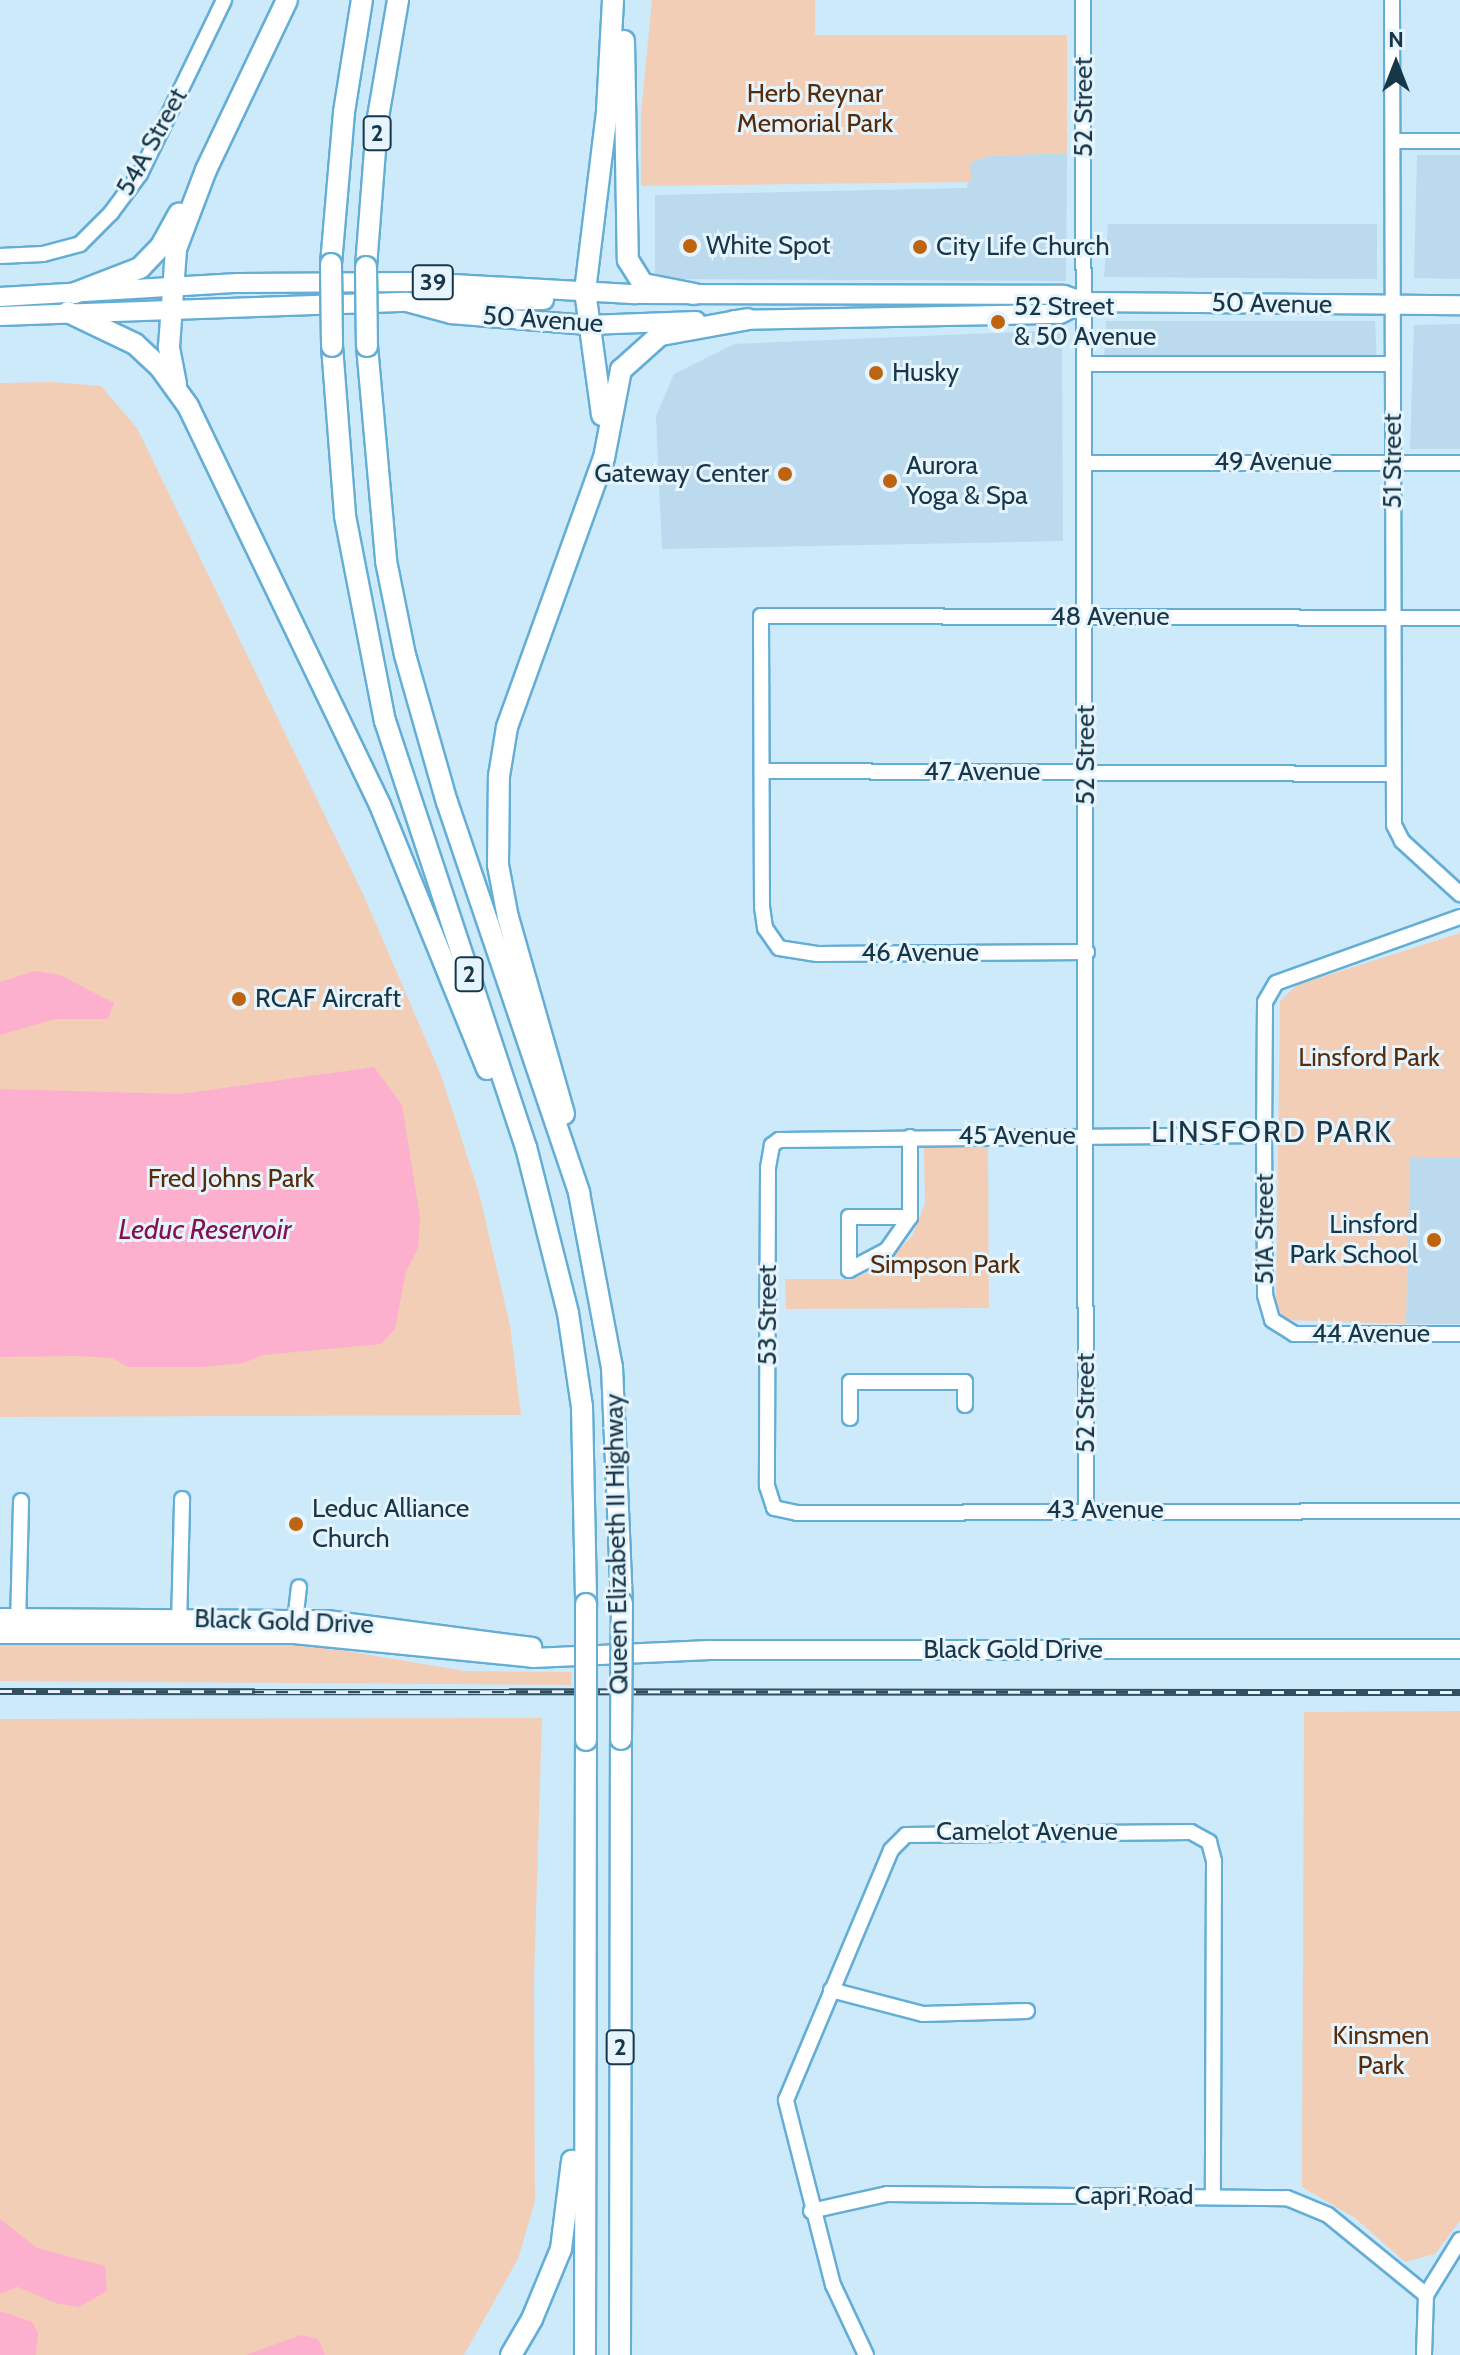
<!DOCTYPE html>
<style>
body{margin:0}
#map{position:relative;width:1460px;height:2355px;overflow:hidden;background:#cdeafa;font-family:Cabin,sans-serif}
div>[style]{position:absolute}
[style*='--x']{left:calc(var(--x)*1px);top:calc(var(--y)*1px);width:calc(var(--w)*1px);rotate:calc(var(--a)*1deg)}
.built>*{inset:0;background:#bbdaed}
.green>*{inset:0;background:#f3ceb7}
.water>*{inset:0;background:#fdafce}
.roads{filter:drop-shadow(2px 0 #64aed6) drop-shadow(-2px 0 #64aed6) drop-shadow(0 2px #64aed6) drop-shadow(0 -2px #64aed6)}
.minor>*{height:14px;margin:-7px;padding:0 7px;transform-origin:7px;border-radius:7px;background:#fff}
.major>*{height:18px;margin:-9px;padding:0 9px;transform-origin:9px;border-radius:9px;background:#fff}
.highway>*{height:20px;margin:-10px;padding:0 10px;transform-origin:10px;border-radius:10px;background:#fff}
.rail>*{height:7px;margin-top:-3.5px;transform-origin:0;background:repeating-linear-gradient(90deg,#e6f4fd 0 12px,#304f60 0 24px);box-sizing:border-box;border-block:2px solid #304f60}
.bridges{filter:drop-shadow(2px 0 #64aed6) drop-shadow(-2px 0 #64aed6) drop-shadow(0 2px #64aed6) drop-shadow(0 -2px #64aed6)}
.highway-bridge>*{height:20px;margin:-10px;padding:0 10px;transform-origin:10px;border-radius:10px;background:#fff}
.dots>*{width:22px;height:22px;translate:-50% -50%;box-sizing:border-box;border:4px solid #e6f4fd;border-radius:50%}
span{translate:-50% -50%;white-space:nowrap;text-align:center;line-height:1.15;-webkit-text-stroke:6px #e6f4fd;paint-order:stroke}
.shield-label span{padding:2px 6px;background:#e6f4fd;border:2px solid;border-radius:6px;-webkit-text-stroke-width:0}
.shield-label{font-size:24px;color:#173647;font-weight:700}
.park-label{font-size:26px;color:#572c0a}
.street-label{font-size:26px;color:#173647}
.poi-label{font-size:26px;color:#173647}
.left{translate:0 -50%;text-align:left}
.right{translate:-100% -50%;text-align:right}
.water-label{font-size:28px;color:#83124f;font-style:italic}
.quarter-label{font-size:30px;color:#173647;letter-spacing:2px}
.north{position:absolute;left:1356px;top:24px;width:80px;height:80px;-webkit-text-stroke:6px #e6f4fd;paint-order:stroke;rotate:0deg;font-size:22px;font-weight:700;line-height:32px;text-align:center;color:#173647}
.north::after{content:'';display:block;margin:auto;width:28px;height:36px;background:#173647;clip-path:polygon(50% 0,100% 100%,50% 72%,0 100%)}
</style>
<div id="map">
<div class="built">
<i style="clip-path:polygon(1067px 153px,1066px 281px,667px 279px,655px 274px,655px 195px,967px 188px,969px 163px,989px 156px)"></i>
<i style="clip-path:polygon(1417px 155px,1460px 155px,1460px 279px,1414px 278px)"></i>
<i style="clip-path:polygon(1108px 224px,1377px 224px,1377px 279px,1104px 277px)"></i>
<i style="clip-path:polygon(1106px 321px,1375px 321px,1377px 361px,1104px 363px)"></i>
<i style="clip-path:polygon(1460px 324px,1460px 449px,1410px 449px,1414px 325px)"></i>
<i style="clip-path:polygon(1062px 330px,1063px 541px,662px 549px,656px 416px,674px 374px,734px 344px)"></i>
<i style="clip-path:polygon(1410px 1157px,1460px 1157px,1460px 1324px,1406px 1324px)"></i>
</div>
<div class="green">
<i style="clip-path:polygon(652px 0,815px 0,815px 35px,1067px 35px,1067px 153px,989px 156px,970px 163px,972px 182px,641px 186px,641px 113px)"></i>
<i style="clip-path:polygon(52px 382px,101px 386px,137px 428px,364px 896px,441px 1075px,479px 1193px,510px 1325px,521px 1415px,0 1417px,0 383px)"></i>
<i style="clip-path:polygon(1460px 933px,1460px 1157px,1410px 1157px,1406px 1324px,1286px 1320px,1276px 1306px,1280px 1001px,1297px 985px)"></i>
<i style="clip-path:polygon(924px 1146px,988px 1146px,989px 1308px,786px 1309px,785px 1279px,853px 1279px,884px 1265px,912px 1236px,925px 1204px)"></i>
<i style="clip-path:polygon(292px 1642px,465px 1671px,572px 1672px,571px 1685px,0 1681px,0 1645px)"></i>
<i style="clip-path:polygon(1460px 1711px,1460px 2221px,1435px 2254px,1405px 2262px,1355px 2218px,1302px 2187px,1304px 1712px)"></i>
<i style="clip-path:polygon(542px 1718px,534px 1979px,535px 2201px,518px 2259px,464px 2355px,0 2355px,0 1719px)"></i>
</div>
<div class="water">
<i style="clip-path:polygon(35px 971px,60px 975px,114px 1003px,108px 1019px,55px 1019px,0 1035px,0 982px)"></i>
<i style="clip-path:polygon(374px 1067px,402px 1105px,420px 1217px,418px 1249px,406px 1271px,395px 1329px,381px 1344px,263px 1355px,244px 1363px,202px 1367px,128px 1367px,112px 1358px,76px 1356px,0 1357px,0 1089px,180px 1094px)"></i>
<i style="clip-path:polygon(0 2219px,37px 2248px,105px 2266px,107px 2291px,79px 2307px,55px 2303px,18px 2287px,0 2294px)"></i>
<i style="clip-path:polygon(0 2311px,32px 2322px,38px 2332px,36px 2355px,0 2355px)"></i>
<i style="clip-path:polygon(301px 2335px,318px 2339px,325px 2355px,246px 2355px)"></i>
</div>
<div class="roads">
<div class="minor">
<i style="--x:1083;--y:0;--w:1510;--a:89.89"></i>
<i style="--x:1392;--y:0;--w:825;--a:89.86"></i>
<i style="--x:1394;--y:825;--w:18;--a:63"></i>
<i style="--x:1402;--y:841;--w:79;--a:42.4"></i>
<i style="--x:1396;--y:141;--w:64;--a:0"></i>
<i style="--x:0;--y:256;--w:43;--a:-2.7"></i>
<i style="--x:43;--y:254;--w:38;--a:-15"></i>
<i style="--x:80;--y:244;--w:44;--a:-45"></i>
<i style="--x:111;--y:213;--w:49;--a:-53.4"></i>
<i style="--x:140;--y:174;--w:193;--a:-64.2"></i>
<i style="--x:1085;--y:364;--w:308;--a:0"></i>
<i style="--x:1086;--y:463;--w:374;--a:0"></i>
<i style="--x:763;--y:771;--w:630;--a:0.27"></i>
<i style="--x:1460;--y:917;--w:195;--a:160.3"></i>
<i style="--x:1276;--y:983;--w:22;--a:120"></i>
<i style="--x:1265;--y:1002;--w:133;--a:90.4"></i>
<i style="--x:1264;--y:1135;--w:160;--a:89.6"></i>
<i style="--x:1265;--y:1295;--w:26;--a:74"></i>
<i style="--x:1272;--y:1320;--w:26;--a:32"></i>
<i style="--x:1294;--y:1334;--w:166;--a:0"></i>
<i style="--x:1087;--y:952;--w:270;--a:179.6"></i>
<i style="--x:817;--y:954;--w:38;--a:-171"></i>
<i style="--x:779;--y:948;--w:24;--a:-125"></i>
<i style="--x:765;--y:928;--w:21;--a:-98"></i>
<i style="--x:762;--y:907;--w:291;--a:-90.2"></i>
<i style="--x:761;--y:616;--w:699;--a:0.16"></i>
<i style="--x:1264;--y:1135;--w:485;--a:179.4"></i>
<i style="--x:779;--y:1140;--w:9;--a:144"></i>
<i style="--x:772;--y:1145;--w:23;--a:100"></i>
<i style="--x:768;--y:1168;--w:318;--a:90.2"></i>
<i style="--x:767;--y:1486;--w:23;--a:72"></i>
<i style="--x:774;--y:1508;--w:24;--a:12"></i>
<i style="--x:797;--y:1513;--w:663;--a:-0.17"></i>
<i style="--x:849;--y:1217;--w:61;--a:0"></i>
<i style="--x:910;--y:1217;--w:40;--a:124.9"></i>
<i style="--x:887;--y:1250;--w:43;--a:152.2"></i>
<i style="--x:849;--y:1270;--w:53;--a:-90"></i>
<i style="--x:910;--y:1217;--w:80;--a:-90"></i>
<i style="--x:850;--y:1418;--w:36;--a:-90"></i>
<i style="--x:850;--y:1382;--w:115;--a:0"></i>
<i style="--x:965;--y:1382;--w:23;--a:90"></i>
<i style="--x:18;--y:1626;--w:125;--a:-88.6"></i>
<i style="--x:179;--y:1626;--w:127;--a:-88.6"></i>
<i style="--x:294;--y:1630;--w:43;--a:-83.4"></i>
<i style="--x:831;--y:1990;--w:95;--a:14.6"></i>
<i style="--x:923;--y:2014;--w:104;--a:-1.7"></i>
<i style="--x:811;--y:2211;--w:78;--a:-12.6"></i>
<i style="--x:887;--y:2194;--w:400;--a:0.6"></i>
<i style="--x:1287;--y:2198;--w:44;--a:22.5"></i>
<i style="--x:1328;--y:2215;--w:127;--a:39.2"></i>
<i style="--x:866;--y:2355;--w:77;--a:-115.2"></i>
<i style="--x:833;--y:2285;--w:191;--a:-104.3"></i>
<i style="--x:786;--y:2100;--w:271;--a:-67.2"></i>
<i style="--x:891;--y:1850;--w:21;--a:-45"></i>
<i style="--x:906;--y:1835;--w:285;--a:-0.6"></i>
<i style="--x:1191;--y:1832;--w:21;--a:29"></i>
<i style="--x:1209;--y:1842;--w:20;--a:75"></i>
<i style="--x:1214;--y:1861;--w:335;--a:90.2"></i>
<i style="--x:1424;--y:2355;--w:60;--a:-88.1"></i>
<i style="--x:1426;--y:2295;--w:65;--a:-58.3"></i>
</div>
<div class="major">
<i style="--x:0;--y:297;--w:238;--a:-3.4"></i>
<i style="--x:238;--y:283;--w:180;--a:-0.3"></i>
<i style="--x:418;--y:282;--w:218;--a:3.2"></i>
<i style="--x:636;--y:294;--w:428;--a:0.1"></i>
<i style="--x:1064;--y:295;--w:21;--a:19"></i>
<i style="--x:1084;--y:302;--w:376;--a:0.5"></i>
<i style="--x:437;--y:302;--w:107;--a:-1.1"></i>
<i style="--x:0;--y:316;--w:407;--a:-2"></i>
<i style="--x:407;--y:302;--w:46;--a:15.3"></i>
<i style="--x:451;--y:314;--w:137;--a:4.6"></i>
<i style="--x:588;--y:325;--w:108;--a:-2.1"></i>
<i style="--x:734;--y:320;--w:326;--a:-1.1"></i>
<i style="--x:1060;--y:314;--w:27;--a:-27"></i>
<i style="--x:0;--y:1618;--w:327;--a:0.4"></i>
<i style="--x:327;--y:1620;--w:207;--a:7.5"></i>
<i style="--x:0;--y:1634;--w:294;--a:0"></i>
<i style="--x:294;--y:1634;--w:240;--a:5.7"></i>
<i style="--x:533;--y:1658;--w:177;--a:-2.6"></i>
<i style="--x:710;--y:1650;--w:750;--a:-0.08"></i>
</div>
<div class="highway">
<i style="--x:624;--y:41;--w:219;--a:89"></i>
<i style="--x:628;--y:260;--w:28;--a:58"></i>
<i style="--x:643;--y:284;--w:52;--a:11.1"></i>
<i style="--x:331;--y:264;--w:153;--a:-85.1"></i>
<i style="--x:344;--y:112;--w:113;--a:-80.9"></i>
<i style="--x:366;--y:267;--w:144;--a:-85.6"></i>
<i style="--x:377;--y:123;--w:125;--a:-80.3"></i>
<i style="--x:75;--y:293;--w:70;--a:-21"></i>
<i style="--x:140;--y:268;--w:30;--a:-46"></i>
<i style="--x:161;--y:246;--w:37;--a:-61"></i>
<i style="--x:68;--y:312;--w:74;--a:25.5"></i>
<i style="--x:135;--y:344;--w:33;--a:43"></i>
<i style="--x:159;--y:366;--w:49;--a:54.1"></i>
<i style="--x:188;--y:406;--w:443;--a:64.3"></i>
<i style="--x:380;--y:805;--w:285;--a:67.9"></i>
<i style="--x:332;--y:346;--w:170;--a:85.6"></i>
<i style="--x:345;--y:516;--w:209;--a:79"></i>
<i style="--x:385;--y:721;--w:449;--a:71.7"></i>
<i style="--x:526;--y:1147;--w:171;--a:75.8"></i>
<i style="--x:568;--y:1313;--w:95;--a:81.5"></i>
<i style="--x:582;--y:1407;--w:197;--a:88.8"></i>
<i style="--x:367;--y:346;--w:216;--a:84.9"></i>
<i style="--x:386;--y:561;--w:96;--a:78.6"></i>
<i style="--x:405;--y:655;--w:153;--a:74.1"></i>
<i style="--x:447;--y:802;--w:413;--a:71.3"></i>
<i style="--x:579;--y:1193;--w:177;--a:79.3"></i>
<i style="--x:612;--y:1367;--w:236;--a:87.6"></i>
<i style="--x:176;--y:384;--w:38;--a:-101"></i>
<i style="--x:169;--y:347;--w:98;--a:-85.9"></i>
<i style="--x:176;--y:249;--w:85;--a:-69.2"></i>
<i style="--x:206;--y:170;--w:188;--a:-64.5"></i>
<i style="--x:602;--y:415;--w:125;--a:-97.8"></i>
<i style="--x:585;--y:291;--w:181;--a:-83"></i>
<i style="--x:607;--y:111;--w:111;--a:-86.9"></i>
<i style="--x:564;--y:1114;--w:204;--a:-105.9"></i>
<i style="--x:508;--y:918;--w:54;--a:-100.7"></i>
<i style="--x:498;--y:865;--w:89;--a:-89.4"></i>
<i style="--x:499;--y:776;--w:50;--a:-80.7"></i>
<i style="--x:507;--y:727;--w:286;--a:-70.2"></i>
<i style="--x:604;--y:458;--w:90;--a:-79.1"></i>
<i style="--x:621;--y:370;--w:52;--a:-41.9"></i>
<i style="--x:660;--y:335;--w:89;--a:-10.3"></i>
<i style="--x:511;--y:2355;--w:42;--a:-59.7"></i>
<i style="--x:532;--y:2319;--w:76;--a:-67.5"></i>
<i style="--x:561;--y:2249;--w:89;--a:-82.9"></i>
<i style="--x:585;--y:2355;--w:615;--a:-89.91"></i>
<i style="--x:620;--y:2355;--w:616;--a:-89.91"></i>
</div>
</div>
<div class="rail">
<i style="--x:0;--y:1691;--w:1460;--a:0.04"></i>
</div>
<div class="bridges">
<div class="highway-bridge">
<i style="--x:331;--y:264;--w:82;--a:89.3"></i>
<i style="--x:366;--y:267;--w:79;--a:89.3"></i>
<i style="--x:586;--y:1604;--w:136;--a:90"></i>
<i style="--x:621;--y:1739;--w:136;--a:-89.6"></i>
</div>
</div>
<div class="dots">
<i style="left:690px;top:246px;background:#be630f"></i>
<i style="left:920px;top:247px;background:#be630f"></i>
<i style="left:998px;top:322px;background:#be630f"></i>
<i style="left:876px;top:373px;background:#be630f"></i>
<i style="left:785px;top:474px;background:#be630f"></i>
<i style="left:890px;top:481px;background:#be630f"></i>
<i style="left:239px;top:999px;background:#be630f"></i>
<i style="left:1434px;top:1240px;background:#be630f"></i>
<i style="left:296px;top:1524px;background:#be630f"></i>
</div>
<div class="shield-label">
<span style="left:377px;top:133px">2</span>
<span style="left:433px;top:282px">39</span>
<span style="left:469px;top:974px">2</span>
<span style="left:620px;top:2047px">2</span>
</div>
<div class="park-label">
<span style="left:815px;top:109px">Herb Reynar<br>Memorial Park</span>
<span style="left:1369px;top:1058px">Linsford Park</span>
<span style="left:231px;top:1179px">Fred Johns Park</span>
<span style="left:945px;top:1265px">Simpson Park</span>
<span style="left:1381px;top:2051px">Kinsmen<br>Park</span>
</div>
<div class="street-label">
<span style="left:1084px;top:107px;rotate:-90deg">52 Street</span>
<span style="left:152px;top:142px;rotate:-61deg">54A Street</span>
<span style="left:1272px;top:304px;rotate:1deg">50 Avenue</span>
<span style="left:543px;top:320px;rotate:4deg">50 Avenue</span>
<span style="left:1393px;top:461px;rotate:-90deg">51 Street</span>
<span style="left:1273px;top:462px">49 Avenue</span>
<span style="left:1110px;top:617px">48 Avenue</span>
<span style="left:1086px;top:755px;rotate:-90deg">52 Street</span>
<span style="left:982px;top:772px">47 Avenue</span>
<span style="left:920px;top:953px">46 Avenue</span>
<span style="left:1017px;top:1136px">45 Avenue</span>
<span style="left:1265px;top:1229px;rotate:-90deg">51A Street</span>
<span style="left:768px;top:1315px;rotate:-90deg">53 Street</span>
<span style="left:1371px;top:1334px">44 Avenue</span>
<span style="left:1086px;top:1403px;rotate:-90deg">52 Street</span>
<span style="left:1105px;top:1510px">43 Avenue</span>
<span style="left:617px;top:1544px;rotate:-91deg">Queen Elizabeth II Highway</span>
<span style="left:284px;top:1622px;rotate:2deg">Black Gold Drive</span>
<span style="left:1013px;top:1650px">Black Gold Drive</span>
<span style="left:1027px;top:1832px">Camelot Avenue</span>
<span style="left:1134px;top:2196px">Capri Road</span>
</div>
<div class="poi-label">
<span class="left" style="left:706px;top:246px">White Spot</span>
<span class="left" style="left:936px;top:247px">City Life Church</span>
<span class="left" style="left:1014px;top:322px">52 Street<br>&amp; 50 Avenue</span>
<span class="left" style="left:892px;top:373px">Husky</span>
<span class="left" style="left:906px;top:481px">Aurora<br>Yoga &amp; Spa</span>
<span class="right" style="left:769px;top:474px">Gateway Center</span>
<span class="left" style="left:255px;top:999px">RCAF Aircraft</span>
<span class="right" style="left:1418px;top:1240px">Linsford<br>Park School</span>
<span class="left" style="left:312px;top:1524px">Leduc Alliance<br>Church</span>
</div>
<div class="water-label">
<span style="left:205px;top:1229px">Leduc Reservoir</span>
</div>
<div class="quarter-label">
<span style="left:1272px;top:1132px">LINSFORD PARK</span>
</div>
<div class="north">N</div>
</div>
